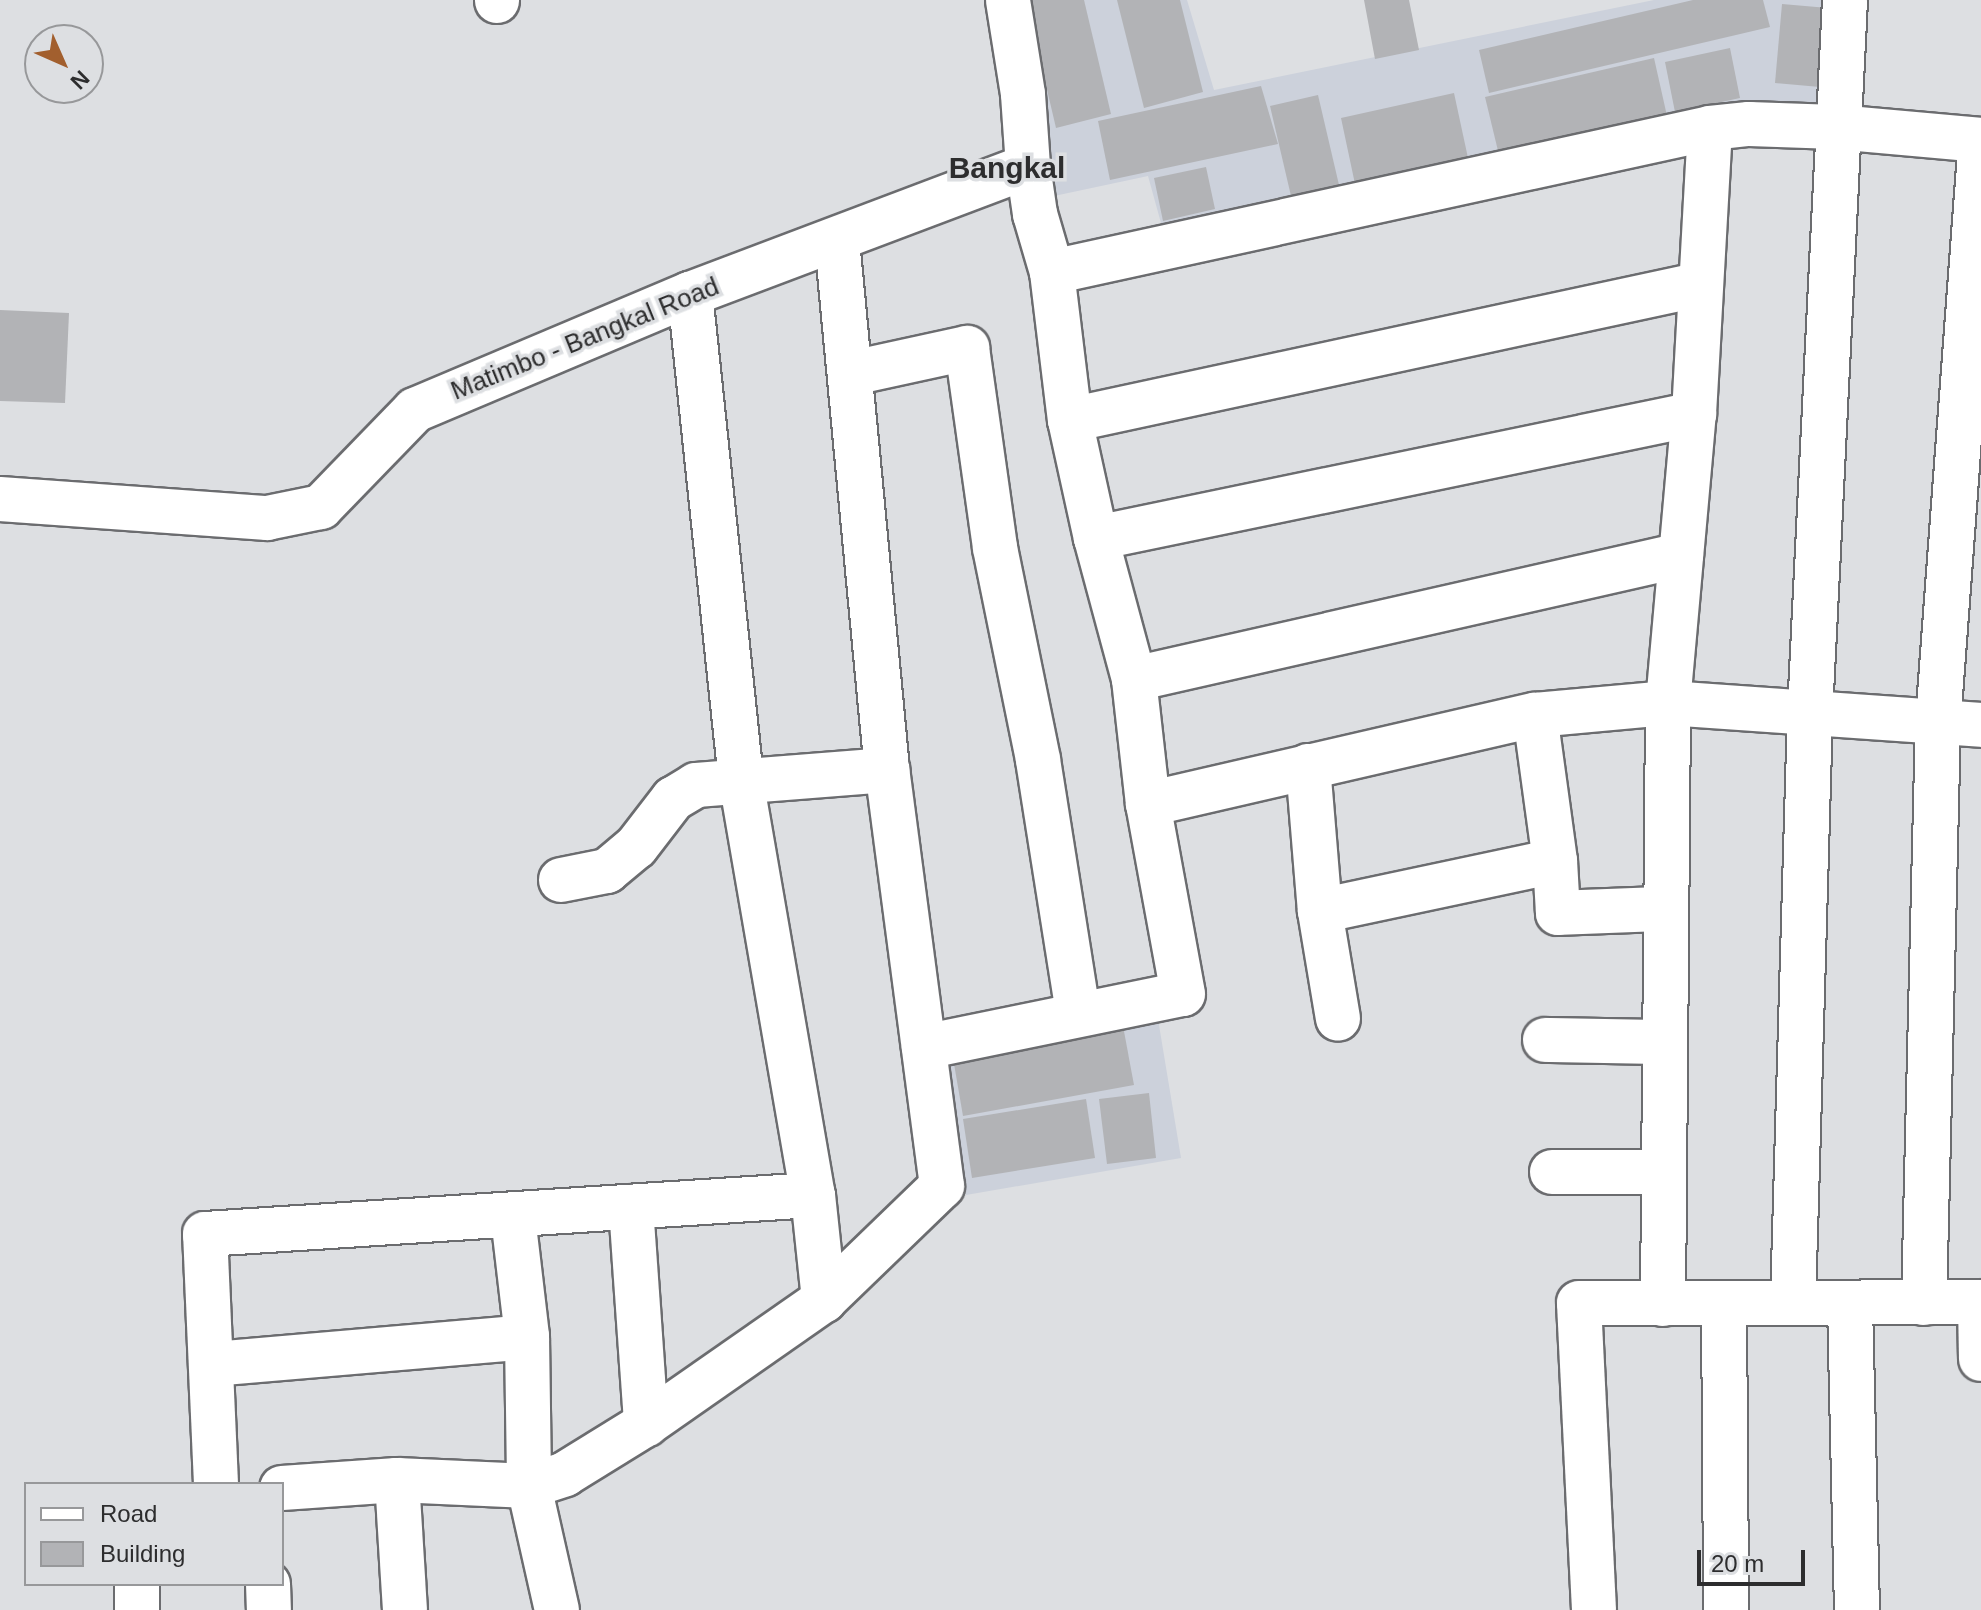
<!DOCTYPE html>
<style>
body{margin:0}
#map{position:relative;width:1981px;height:1610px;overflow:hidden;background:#dddfe2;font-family:Helvetica,sans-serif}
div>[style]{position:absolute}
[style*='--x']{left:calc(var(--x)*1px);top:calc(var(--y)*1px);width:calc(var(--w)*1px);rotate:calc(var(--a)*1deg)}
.built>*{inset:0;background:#ccd1db}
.building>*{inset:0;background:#b2b3b6}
.roads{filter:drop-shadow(2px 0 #6b6c6f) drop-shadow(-2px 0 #6b6c6f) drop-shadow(0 2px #6b6c6f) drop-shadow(0 -2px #6b6c6f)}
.minor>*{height:44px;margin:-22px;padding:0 22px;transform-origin:22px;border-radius:22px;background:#fff}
span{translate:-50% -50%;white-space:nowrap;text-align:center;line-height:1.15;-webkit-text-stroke:7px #dddfe2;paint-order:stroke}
.street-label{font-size:26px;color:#2d2d2e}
.quarter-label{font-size:30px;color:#2d2d2e;font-weight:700}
.legend{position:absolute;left:24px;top:1482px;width:260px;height:104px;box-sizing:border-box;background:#dddfe2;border:2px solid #97989a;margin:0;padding:10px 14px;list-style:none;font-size:24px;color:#2d2d2e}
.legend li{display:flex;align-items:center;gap:16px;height:40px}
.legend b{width:40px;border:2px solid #97989a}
.north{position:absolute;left:24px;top:24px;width:80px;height:80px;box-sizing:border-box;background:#dddfe2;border:2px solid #97989a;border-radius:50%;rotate:135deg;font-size:22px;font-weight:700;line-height:32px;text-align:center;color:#2d2d2e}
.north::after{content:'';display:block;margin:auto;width:28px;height:36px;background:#a25f2e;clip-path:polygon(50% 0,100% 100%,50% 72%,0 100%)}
.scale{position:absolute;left:1697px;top:1550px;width:108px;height:36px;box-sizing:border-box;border:4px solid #2d2d2e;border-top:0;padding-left:10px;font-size:24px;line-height:28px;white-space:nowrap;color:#2d2d2e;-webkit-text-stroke:6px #dddfe2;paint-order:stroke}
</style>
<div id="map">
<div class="built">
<i style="clip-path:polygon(1024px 0,1187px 0,1214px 90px,1654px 0,1841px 0,1831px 109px,1754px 102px,1164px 234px,1148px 176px,1054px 196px,1048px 129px)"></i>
<i style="clip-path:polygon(1158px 1019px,1181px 1158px,966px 1195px,942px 1056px)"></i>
</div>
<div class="building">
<i style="clip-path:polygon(1026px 0,1084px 0,1111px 114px,1056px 128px)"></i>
<i style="clip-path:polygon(1117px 0,1180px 0,1203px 92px,1144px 108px)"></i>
<i style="clip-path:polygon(1364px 0,1409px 0,1419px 50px,1375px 59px)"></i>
<i style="clip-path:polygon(1693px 0,1763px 0,1770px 27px,1489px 93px,1479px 50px)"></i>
<i style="clip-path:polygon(1782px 4px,1828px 8px,1820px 87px,1775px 83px)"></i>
<i style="clip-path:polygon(1730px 48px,1740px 98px,1675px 112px,1665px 62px)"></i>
<i style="clip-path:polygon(1654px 58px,1667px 116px,1499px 155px,1485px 97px)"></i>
<i style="clip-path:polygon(1261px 86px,1278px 144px,1110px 180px,1098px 121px)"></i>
<i style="clip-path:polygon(1454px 93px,1468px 158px,1355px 184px,1341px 118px)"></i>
<i style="clip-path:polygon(1318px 95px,1339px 185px,1291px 196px,1270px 106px)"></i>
<i style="clip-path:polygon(1206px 167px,1215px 209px,1163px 221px,1154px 178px)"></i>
<i style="clip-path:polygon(0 310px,69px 313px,65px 403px,0 401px)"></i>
<i style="clip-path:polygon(1123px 1026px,1134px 1085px,963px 1116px,953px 1058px)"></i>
<i style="clip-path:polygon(1149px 1093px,1156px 1158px,1107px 1164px,1099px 1099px)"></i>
<i style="clip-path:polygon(1086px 1099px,1095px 1158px,972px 1178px,963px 1119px)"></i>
</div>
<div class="roads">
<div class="minor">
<i style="--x:497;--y:1;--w:1;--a:-90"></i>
<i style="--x:1028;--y:166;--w:49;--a:81.7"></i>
<i style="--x:1035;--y:214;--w:60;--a:73.7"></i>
<i style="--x:1052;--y:272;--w:149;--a:83.1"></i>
<i style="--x:1070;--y:420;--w:121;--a:77.6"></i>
<i style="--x:1096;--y:538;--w:611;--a:-11.71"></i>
<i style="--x:1052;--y:272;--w:674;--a:-12.34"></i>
<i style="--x:1710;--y:128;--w:39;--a:-6"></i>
<i style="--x:1749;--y:124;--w:87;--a:2"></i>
<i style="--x:1836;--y:127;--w:146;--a:5.1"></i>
<i style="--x:690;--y:294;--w:489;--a:84"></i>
<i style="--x:741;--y:780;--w:421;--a:80.2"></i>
<i style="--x:813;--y:1195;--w:106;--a:84"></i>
<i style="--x:852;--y:373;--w:118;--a:-12.3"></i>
<i style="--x:967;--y:348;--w:202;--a:82"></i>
<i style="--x:995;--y:548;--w:216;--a:78.5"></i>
<i style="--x:1038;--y:760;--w:256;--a:81"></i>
<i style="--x:1070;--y:420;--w:645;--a:-12.16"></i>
<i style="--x:0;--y:499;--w:268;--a:4.1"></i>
<i style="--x:267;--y:518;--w:55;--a:-11.5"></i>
<i style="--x:321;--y:507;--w:135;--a:-45.9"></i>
<i style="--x:415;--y:410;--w:298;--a:-22.9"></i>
<i style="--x:690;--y:294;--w:361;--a:-20.7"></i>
<i style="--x:1028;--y:166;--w:72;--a:-94"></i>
<i style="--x:1023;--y:94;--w:95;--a:-99.1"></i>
<i style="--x:1134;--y:679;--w:561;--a:-12.77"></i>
<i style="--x:1535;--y:715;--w:147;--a:82.2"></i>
<i style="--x:1555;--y:861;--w:52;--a:86.7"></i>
<i style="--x:1558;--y:913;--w:106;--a:-2.2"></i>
<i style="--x:1308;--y:766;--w:145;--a:85.3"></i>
<i style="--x:1320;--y:911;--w:109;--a:80.5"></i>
<i style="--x:1148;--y:804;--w:397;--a:-13"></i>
<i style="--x:1535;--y:715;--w:134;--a:-5.2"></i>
<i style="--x:1668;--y:703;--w:314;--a:4"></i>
<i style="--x:561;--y:880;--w:47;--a:-11.1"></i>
<i style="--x:607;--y:871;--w:38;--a:-40"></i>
<i style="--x:636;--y:847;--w:61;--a:-52.4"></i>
<i style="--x:673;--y:799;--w:27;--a:-31"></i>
<i style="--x:696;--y:785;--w:192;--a:-4.5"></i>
<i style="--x:1320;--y:911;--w:240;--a:-12"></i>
<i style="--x:1545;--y:1040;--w:119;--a:1"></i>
<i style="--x:924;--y:1047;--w:264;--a:-11.6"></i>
<i style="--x:1183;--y:994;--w:193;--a:-100.4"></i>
<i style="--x:1148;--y:804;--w:126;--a:-96.4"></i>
<i style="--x:1134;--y:679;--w:146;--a:-105.1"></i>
<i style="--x:1552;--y:1172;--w:111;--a:0"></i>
<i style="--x:631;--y:1207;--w:218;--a:86"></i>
<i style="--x:513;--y:1217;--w:121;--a:83.3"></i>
<i style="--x:527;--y:1337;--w:149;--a:89.2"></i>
<i style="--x:529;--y:1486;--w:127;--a:77.3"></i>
<i style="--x:1980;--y:1302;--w:57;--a:89"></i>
<i style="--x:1793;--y:1303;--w:590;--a:-88.35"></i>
<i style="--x:1810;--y:713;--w:714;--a:-87.19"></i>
<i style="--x:1850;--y:1303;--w:307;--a:88.7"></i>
<i style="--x:1924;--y:1303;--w:581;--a:-88.62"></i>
<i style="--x:1938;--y:722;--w:583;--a:-85.77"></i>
<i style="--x:1663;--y:1304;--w:601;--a:-89.52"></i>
<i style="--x:1668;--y:703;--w:290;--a:-84.9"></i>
<i style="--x:1694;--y:414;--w:286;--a:-86.8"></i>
<i style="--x:1724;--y:1304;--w:306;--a:89.6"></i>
<i style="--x:213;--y:1364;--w:315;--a:-4.9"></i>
<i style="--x:397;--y:1480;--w:130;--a:86.5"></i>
<i style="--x:216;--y:1484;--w:250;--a:-92.5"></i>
<i style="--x:205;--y:1234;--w:609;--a:-3.67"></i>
<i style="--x:282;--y:1488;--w:115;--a:-4"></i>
<i style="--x:397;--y:1480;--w:132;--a:2.6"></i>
<i style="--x:529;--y:1486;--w:38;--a:-18"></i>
<i style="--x:565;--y:1474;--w:95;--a:-31.7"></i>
<i style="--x:646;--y:1424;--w:217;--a:-34.9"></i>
<i style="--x:824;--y:1300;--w:164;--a:-44"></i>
<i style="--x:942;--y:1186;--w:420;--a:-97.5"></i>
<i style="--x:887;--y:770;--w:531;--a:-95.4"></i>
<i style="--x:137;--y:1584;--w:26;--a:90"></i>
<i style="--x:268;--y:1584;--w:26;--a:88"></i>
<i style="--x:1594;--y:1610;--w:307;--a:-92.8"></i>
<i style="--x:1579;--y:1303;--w:402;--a:-0.1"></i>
</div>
</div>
<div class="street-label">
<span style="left:585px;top:339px;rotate:-22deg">Matimbo - Bangkal Road</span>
</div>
<div class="quarter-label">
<span style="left:1007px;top:168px">Bangkal</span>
</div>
<ul class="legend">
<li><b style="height:10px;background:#fff"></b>Road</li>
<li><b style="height:22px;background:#b2b3b6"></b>Building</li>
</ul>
<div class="north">N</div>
<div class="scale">20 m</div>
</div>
